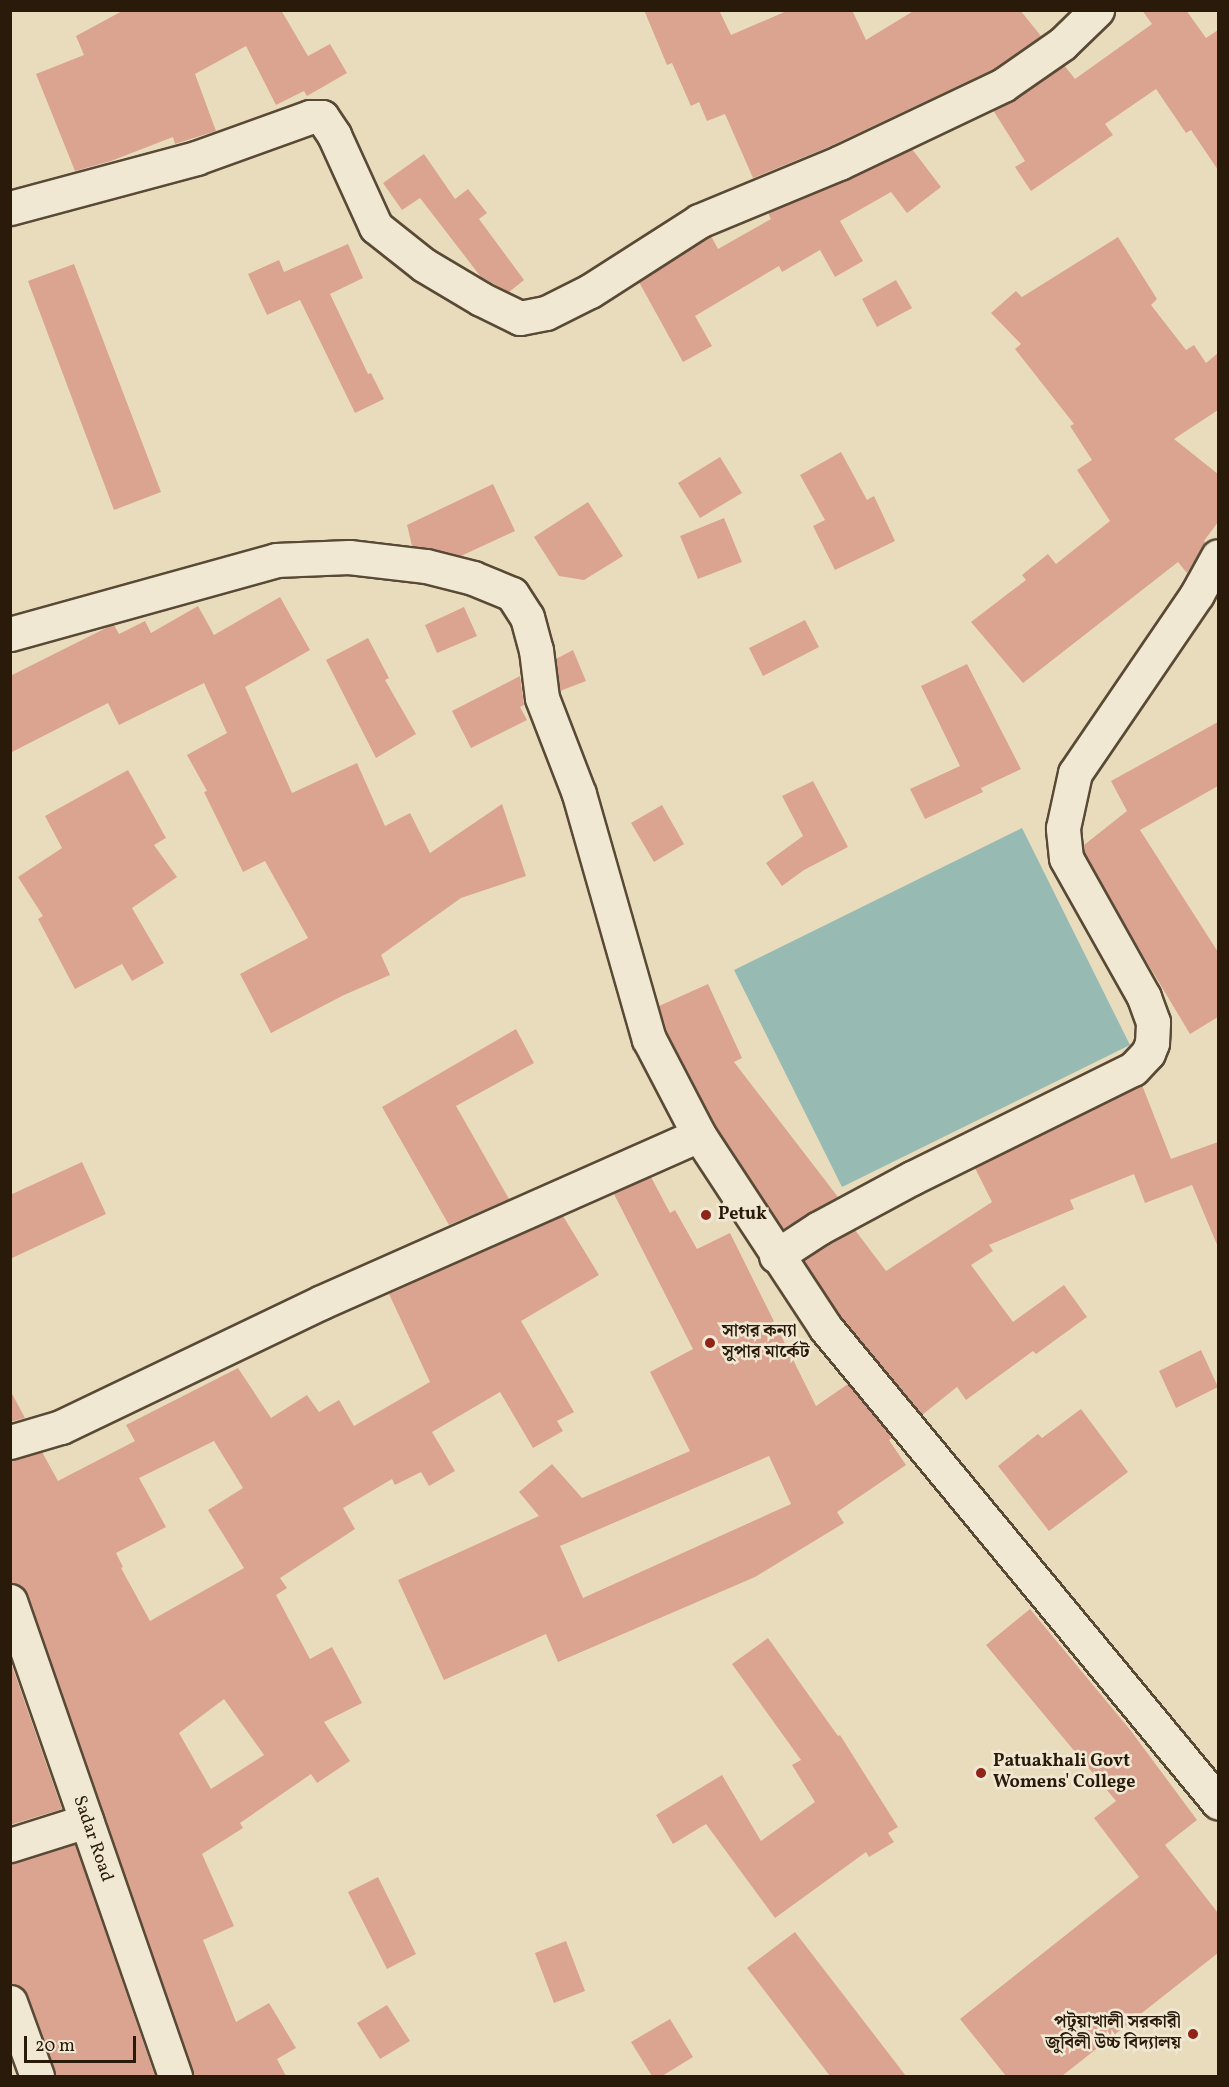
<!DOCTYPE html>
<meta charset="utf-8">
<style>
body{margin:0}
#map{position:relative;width:1229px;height:2087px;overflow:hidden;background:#e9dcbd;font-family:Vollkorn,"Noto Serif Bengali",serif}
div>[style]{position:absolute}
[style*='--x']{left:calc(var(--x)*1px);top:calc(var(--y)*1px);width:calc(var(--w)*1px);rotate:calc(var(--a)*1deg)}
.water>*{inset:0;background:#97bbb3}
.building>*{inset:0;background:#dba490}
.roads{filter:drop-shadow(2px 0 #594a36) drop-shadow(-2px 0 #594a36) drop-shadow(0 2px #594a36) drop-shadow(0 -2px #594a36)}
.minor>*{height:33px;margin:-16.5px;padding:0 16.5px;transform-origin:16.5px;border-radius:16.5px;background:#f1e8d4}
.tertiary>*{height:33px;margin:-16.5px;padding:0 16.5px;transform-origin:16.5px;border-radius:16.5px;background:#f1e8d4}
.dots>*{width:16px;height:16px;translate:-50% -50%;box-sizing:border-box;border:3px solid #f1e8d4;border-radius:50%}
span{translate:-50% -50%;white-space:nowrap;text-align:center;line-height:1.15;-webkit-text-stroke:5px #f1e8d4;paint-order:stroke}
.poi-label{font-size:18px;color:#291a09;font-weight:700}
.left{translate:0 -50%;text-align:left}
.right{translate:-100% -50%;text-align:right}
.street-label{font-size:18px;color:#291a09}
.frame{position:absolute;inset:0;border:12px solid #291a09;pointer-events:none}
.scale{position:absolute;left:24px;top:2036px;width:112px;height:27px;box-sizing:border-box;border:3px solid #291a09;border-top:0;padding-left:8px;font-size:18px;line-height:21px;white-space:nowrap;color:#291a09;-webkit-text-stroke:4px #f1e8d4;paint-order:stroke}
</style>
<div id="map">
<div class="water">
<i style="clip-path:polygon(1022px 828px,1130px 1045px,842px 1187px,734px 970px)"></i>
</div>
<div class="building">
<i style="clip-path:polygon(124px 10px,281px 10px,308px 56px,330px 44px,347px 73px,307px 96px,304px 91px,276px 105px,246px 46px,195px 74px,216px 131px,175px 144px,173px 137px,111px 161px,75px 171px,36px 74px,84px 55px,76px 36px)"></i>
<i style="clip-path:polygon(644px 10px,719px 10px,731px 35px,789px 10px,852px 10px,866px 40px,915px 10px,1020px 10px,1041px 36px,994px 69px,831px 146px,753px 178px,725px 114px,707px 121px,699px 102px,691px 106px,672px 63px,667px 65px)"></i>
<i style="clip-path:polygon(1142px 10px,1186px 10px,1206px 38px,1218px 30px,1218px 170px,1191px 130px,1186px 133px,1156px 89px,1105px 124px,1113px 135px,1031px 191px,1015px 167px,1025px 161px,993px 110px,1014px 100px,1064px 65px,1075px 79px,1152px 24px)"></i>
<i style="clip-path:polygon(912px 149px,941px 187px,907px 213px,891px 192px,840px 221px,863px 261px,835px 277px,820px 250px,782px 272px,779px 266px,695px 316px,712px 346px,683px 362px,639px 282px,708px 238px,711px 236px,718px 249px,771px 219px,768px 213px)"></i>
<i style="clip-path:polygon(424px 154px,455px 199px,468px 189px,487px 213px,479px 219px,524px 280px,509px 292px,481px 277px,420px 198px,402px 210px,383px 183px)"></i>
<i style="clip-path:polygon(1118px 237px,1157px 299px,1151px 305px,1186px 350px,1194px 345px,1206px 363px,1218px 353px,1218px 410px,1174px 439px,1218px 474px,1218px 522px,1204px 541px,1206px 543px,1187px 573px,1178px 562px,1023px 683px,971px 622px,1026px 580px,1022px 575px,1048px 554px,1056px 564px,1110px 521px,1077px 470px,1092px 460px,1070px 426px,1074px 424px,1015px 349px,1021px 344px,991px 313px,1016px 291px,1022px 297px)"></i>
<i style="clip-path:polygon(348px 244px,363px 278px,330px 294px,368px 374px,371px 373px,384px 399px,355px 413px,300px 300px,267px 315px,248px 274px,279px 260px,284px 272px)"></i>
<i style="clip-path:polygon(74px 264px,161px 492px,114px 510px,28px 281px)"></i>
<i style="clip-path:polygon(896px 280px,912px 308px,877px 327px,862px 299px)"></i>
<i style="clip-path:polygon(841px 452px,867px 500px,874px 496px,895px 541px,835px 570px,813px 526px,825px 520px,800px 475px)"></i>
<i style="clip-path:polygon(720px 457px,742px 493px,700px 518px,678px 483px)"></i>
<i style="clip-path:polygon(493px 484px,515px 531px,461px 556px,412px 546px,407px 525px)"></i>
<i style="clip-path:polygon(588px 502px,623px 556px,584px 580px,559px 576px,534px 537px)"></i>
<i style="clip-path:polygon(724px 518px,742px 562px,698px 579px,680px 536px)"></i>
<i style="clip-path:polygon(280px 597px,310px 650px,245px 687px,292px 793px,357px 763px,385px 826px,410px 813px,430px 853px,502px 804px,526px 876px,461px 898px,381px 955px,390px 975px,344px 995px,271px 1033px,240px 974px,308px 938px,265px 861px,243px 872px,204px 792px,207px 791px,187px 755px,227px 733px,204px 683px,119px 725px,108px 703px,10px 753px,10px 676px,110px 626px,114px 625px,119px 634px,145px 621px,151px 633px,198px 606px,214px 635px)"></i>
<i style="clip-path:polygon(464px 607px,477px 636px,437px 653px,425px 625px)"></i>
<i style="clip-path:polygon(805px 620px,819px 647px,763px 676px,749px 648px)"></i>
<i style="clip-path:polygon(368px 638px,389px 678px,385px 680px,416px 734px,376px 758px,326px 660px)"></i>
<i style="clip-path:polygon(573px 650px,586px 681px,560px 691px,556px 659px)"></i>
<i style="clip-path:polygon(967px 664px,1021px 769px,981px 788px,983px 792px,925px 819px,910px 789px,960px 766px,921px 686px)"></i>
<i style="clip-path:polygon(520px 676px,524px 705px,520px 707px,527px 720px,471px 748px,452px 711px)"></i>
<i style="clip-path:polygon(1218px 722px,1218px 786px,1140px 830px,1218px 952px,1218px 1017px,1190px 1034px,1139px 949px,1084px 852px,1084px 845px,1127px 811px,1111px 781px)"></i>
<i style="clip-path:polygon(128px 770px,166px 838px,154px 845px,177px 877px,132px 908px,164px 963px,132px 981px,122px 964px,75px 989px,38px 919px,43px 916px,18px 877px,62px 848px,45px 816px)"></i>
<i style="clip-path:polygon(813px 781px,848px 847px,804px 870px,782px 886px,766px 863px,803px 836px,782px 796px)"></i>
<i style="clip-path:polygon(662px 805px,684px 844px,654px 862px,631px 823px)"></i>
<i style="clip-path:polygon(708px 984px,742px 1058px,734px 1062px,838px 1197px,783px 1229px,715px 1125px,667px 1032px,659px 1006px)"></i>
<i style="clip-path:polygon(516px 1029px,534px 1063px,456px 1106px,509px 1199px,449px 1225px,382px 1107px)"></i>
<i style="clip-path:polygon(1142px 1085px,1171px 1159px,1218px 1142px,1218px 1247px,1192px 1185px,1145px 1203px,1134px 1174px,1070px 1200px,1074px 1209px,989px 1245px,993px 1251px,971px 1265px,1013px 1322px,1064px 1285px,1087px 1317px,1036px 1354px,1033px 1351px,966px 1400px,957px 1387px,922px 1415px,840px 1316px,804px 1260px,855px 1230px,886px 1271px,992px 1202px,975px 1168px)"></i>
<i style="clip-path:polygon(82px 1162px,106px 1214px,10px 1259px,10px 1195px)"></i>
<i style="clip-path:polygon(evenodd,651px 1177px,670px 1213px,675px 1210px,697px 1249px,730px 1233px,816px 1406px,848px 1384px,892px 1438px,889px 1440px,906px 1465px,837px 1512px,844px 1523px,755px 1577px,558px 1662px,546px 1634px,444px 1680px,398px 1580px,539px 1516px,519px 1492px,552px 1464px,582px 1498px,690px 1451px,650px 1372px,693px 1349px,614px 1194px,651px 1177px,769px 1456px,791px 1504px,583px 1598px,560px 1546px,769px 1456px)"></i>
<i style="clip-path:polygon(evenodd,563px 1216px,599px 1275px,521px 1321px,574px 1412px,557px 1421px,563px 1431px,533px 1448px,500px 1392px,432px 1432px,455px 1471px,429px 1486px,421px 1472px,395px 1485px,392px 1479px,343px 1508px,355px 1529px,280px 1578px,287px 1588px,276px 1595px,310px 1659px,332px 1647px,362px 1703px,324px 1722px,350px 1761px,317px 1783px,311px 1774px,240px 1823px,243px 1828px,202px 1854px,234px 1926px,203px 1940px,236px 2022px,269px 2003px,296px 2048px,277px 2059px,286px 2076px,193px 2076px,28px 1595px,22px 1586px,10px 1583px,10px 1460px,42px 1452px,58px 1481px,135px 1441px,126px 1425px,238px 1368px,271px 1418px,307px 1395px,319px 1412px,339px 1400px,354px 1426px,430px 1382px,389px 1294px,563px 1216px,214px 1441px,243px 1488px,208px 1510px,244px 1568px,150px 1621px,121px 1568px,123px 1567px,116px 1553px,166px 1527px,139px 1478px,214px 1441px,563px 1216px,224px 1699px,264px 1755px,211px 1789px,179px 1733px,224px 1699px)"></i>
<i style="clip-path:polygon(1201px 1350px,1218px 1387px,1176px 1408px,1159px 1371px)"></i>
<i style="clip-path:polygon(10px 1390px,25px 1418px,10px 1422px)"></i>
<i style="clip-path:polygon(1081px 1409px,1128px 1472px,1049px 1531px,998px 1466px,1038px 1434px,1042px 1438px)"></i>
<i style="clip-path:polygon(1030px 1609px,1131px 1731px,1197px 1820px,1165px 1845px,1218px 1913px,1218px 1953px,1062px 2076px,1006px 2076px,960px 2019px,1139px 1877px,1094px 1818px,1116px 1801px,986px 1645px)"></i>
<i style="clip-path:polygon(768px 1638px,838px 1736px,840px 1735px,898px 1827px,888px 1833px,894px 1842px,869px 1857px,866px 1852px,775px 1918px,706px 1824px,673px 1844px,656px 1815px,722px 1775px,761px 1841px,815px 1802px,792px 1765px,801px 1760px,732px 1664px)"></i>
<i style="clip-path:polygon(10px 1660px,62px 1809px,10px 1825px)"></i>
<i style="clip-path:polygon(75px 1844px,155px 2076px,55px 2076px,28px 1996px,22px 1987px,10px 1984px,10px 1863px)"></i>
<i style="clip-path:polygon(378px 1877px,416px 1954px,387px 1969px,348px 1892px)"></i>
<i style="clip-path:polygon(795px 1932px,906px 2076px,830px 2076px,747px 1968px)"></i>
<i style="clip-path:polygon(566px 1941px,585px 1991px,554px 2003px,535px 1953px)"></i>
<i style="clip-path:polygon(387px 2005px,410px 2041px,380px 2059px,357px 2023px)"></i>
<i style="clip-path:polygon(670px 2019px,693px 2057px,662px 2076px,652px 2076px,631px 2042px)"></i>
</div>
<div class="roads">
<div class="minor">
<i style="--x:10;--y:208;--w:193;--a:-15"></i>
<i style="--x:196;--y:158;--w:121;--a:-19.8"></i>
<i style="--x:310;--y:117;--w:12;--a:0"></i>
<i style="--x:322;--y:117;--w:22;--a:56"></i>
<i style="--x:334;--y:135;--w:101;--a:65.5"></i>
<i style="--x:376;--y:227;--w:61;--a:38.4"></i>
<i style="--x:424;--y:265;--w:66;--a:30.8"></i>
<i style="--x:481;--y:299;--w:43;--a:26"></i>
<i style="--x:520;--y:318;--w:26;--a:-11"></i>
<i style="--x:546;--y:313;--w:49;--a:-26.6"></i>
<i style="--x:590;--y:291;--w:130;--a:-32.7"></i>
<i style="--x:699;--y:221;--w:152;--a:-22.5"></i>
<i style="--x:839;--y:163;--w:182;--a:-25.4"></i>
<i style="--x:1003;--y:85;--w:72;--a:-34.8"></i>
<i style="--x:1062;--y:44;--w:49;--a:-44.2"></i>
<i style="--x:776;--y:1256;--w:51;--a:-33.1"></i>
<i style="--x:819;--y:1228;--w:106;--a:-28.3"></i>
<i style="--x:912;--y:1178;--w:246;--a:-26.3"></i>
<i style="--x:1133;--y:1069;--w:22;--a:-47"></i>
<i style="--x:1148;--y:1053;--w:11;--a:-68"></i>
<i style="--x:1152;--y:1043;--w:21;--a:-87"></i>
<i style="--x:1153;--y:1022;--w:27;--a:-110"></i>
<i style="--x:1144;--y:997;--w:159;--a:-119.3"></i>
<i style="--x:1066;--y:858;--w:30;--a:-96"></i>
<i style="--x:1063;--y:828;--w:56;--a:-77.7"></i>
<i style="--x:1075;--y:773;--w:217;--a:-55.7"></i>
<i style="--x:1197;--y:594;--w:43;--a:-61.1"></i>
<i style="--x:10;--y:1442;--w:53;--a:-16.4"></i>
<i style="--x:61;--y:1427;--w:289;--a:-25.6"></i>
<i style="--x:322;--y:1302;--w:412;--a:-23.9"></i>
<i style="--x:10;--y:1845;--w:80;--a:-17.5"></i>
<i style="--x:10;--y:2002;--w:79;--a:70"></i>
</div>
<div class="tertiary">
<i style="--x:10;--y:634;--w:276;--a:-15.5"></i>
<i style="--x:276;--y:560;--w:73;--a:-2.4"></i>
<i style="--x:349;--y:557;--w:78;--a:6.7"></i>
<i style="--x:426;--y:566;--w:49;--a:14.3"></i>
<i style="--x:473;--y:578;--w:42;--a:22.3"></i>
<i style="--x:512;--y:594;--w:27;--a:57"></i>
<i style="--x:527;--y:617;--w:34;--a:75"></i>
<i style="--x:536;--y:650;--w:48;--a:82.9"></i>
<i style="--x:542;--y:698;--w:103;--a:68.9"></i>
<i style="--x:579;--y:794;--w:255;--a:74.1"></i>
<i style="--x:649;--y:1039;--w:108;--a:62.5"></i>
<i style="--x:699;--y:1135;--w:230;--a:56.7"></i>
<i style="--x:825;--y:1327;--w:617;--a:50.4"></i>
<i style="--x:10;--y:1601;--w:503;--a:70.84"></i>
</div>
</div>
<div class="dots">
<i style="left:706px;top:1215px;background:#8f2418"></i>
<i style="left:710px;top:1343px;background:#8f2418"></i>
<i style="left:981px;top:1773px;background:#8f2418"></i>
<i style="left:1193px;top:2034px;background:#8f2418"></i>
</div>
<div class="poi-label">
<span class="left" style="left:718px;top:1215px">Petuk</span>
<span class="left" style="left:722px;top:1343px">সাগর কন্যা<br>সুপার মার্কেট</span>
<span class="left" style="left:993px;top:1773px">Patuakhali Govt<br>Womens' College</span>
<span class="right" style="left:1181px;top:2034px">পটুয়াখালী সরকারী<br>জুবিলী উচ্চ বিদ্যালয়</span>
</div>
<div class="street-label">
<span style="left:92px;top:1839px;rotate:71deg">Sadar Road</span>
</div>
<div class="frame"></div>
<div class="scale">20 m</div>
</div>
